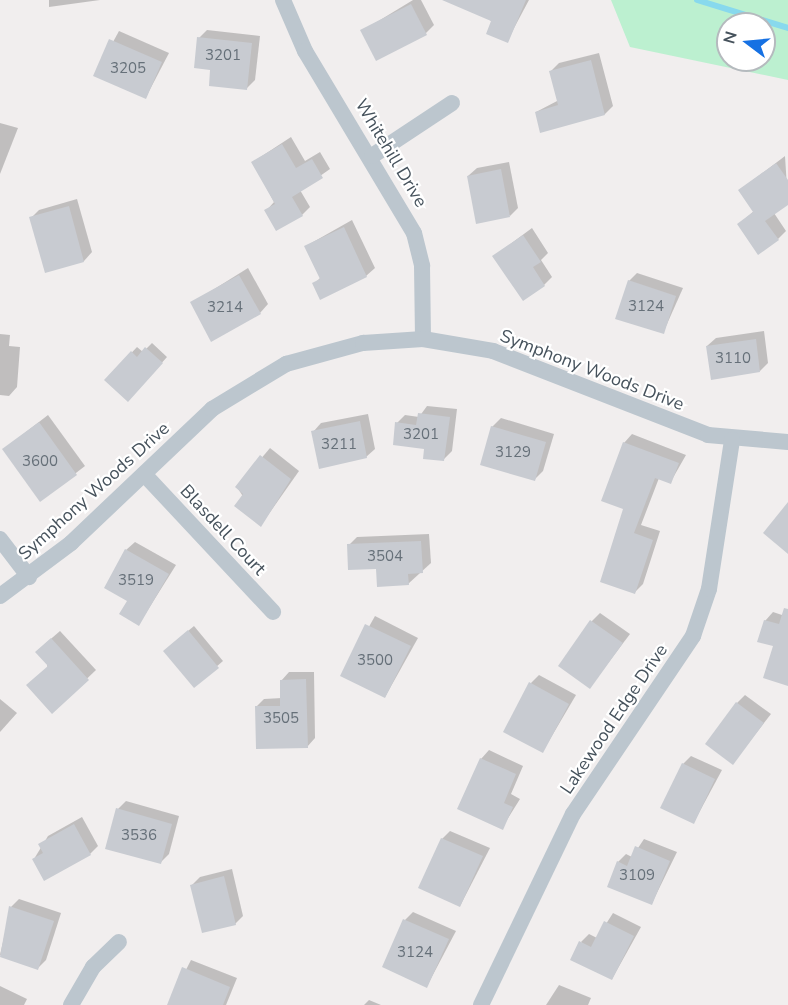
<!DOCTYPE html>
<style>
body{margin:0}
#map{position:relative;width:788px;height:1005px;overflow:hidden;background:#f1eeee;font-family:"Nunito Sans",sans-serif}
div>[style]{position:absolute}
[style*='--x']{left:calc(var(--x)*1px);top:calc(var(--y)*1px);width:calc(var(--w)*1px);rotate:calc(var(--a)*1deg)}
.green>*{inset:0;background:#bcf0d0}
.shadow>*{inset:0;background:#0003}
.stream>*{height:6px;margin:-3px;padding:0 3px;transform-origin:3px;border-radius:3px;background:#88d9ed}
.building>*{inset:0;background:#c8cbd1}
.minor>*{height:16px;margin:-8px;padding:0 8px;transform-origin:8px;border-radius:8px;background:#bcc6ce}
span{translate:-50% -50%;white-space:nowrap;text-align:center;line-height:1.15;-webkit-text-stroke:4.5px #fff;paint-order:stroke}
.number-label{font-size:15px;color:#667079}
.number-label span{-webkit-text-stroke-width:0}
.street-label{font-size:18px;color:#46525c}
.north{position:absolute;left:716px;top:12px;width:60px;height:60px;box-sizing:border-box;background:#fff;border:2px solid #b5babe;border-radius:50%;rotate:286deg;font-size:16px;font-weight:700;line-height:24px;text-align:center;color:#46525c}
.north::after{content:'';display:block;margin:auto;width:21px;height:27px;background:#1671e3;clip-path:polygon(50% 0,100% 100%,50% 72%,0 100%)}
</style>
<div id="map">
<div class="green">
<i style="clip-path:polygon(evenodd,611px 0,788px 0,788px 80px,630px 47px,611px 0,728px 24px,764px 24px,764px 60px,728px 60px,728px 24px)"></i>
</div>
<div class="shadow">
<i style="clip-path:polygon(49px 0,100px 0,49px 7px)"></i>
<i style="clip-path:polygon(413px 0,421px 0,434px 25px,426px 33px,362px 31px)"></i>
<i style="clip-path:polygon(474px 0,529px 0,507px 41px)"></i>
<i style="clip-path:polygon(207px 30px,260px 36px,255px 80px,247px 88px,212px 69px,199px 38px)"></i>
<i style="clip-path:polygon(119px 31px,169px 53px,146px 97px,95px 75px)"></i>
<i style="clip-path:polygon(599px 53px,613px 106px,605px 114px,536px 112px,559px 100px,551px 71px,559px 63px)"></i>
<i style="clip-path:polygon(0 123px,18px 128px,0 174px)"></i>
<i style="clip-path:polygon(291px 137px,305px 161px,320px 152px,330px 169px,300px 190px,310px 207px,302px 215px,266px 211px,274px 202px,253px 162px)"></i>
<i style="clip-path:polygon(785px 156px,788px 203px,774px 213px,786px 231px,778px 239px,739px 224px,754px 211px,740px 190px)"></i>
<i style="clip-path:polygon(509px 162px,518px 208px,510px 216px,468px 176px,477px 168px)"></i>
<i style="clip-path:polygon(77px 199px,92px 252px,84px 261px,46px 271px,31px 218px,39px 210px)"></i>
<i style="clip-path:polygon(352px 220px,375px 268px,366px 276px,314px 284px,321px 277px,306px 246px)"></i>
<i style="clip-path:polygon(532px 228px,548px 253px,541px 260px,552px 277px,544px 285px,494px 256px)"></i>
<i style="clip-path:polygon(248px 268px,268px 304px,260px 313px,192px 303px)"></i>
<i style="clip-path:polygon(637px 273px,683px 288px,663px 333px,629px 281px)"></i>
<i style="clip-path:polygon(764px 331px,768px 363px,760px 371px,707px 346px,716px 338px)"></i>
<i style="clip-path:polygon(0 334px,10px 335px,9px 346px,20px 347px,17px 387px,9px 396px,0 395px)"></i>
<i style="clip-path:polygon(152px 343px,167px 357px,133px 395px,106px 380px,137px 347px,143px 352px)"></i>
<i style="clip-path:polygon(427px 406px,457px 409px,452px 451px,443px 460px,397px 423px,405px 415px,419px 417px)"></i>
<i style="clip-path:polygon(368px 414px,375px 449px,366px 457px,313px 432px,321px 423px)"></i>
<i style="clip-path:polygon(48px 415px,85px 466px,41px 500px,4px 449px)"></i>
<i style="clip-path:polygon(501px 418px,554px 434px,543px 471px,535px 479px,492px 427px)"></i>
<i style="clip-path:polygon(632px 434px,686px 455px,670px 483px,659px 478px,641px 525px,660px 531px,643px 584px,635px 592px,625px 508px,624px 443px)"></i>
<i style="clip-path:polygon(270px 448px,299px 471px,261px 525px,237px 487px)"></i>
<i style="clip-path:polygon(429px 534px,431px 563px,408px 584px,349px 545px,357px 537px)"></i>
<i style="clip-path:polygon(135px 542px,176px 565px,139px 624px,129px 600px,126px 550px)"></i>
<i style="clip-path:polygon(773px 612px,788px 617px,788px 684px,765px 621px)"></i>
<i style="clip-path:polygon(600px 613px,630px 634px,590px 687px,592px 621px)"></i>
<i style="clip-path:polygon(375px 616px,418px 638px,385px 697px,342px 675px)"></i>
<i style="clip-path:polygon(194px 626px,223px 661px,194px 686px,170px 646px)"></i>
<i style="clip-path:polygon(60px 631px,96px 670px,52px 712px,45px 644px)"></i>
<i style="clip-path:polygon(289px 672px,314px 672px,315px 738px,307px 747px,256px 707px,264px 699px,282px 698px,281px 681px)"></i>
<i style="clip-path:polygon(539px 675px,576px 695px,543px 751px,531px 683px)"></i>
<i style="clip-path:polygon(745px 695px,771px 714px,733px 763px,737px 703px)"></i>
<i style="clip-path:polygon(0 699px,17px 713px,0 732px)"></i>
<i style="clip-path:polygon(489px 750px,523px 766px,511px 794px,520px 799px,502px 828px,481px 759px)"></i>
<i style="clip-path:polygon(691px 756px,722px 770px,694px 822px,683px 764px)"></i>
<i style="clip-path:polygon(126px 801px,179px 816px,169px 854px,161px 862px,118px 809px)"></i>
<i style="clip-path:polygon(82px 817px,98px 846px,90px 854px,34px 859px,48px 836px)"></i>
<i style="clip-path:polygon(450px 831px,490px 848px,460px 906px,442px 839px)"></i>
<i style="clip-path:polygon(644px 839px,677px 852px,652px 903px,618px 862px,626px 854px,632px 857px)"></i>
<i style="clip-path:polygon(232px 869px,243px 916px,235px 924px,192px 885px,200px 877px)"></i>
<i style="clip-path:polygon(19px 899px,61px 913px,46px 960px,38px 968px,0 955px,11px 907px)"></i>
<i style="clip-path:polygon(413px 912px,456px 931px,427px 986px,405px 920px)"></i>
<i style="clip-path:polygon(613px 913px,641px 927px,612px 979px,581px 942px,589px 934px,597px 938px)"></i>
<i style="clip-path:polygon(191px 960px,237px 978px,226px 1005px,168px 1005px)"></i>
<i style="clip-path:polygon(559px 985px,591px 998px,588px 1005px,546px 1005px)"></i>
<i style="clip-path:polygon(0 986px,27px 999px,24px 1005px,0 1005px)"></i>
<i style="clip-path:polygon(369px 1000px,381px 1005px,364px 1005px)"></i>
</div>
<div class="stream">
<i style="--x:697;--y:0;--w:95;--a:17.1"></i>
</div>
<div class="building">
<i style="clip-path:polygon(442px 0,526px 0,508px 43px,486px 34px,491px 21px)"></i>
<i style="clip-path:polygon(411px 4px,427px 35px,376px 61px,360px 30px)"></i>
<i style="clip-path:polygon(197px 37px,252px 43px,247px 90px,209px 86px,210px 70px,194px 68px)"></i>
<i style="clip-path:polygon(109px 39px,162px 62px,146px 99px,93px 76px)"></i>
<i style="clip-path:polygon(591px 60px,605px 115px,540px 133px,535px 112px,558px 105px,549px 71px)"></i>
<i style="clip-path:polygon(282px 144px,296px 168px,312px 159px,323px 178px,292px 197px,303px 216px,276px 231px,264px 210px,275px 204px,251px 162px)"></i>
<i style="clip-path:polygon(776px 163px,788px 180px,788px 205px,765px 221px,779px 240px,758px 255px,737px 224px,753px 212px,738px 190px)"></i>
<i style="clip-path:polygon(501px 169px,510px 217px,476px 224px,467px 176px)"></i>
<i style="clip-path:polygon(69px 206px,84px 262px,45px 273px,29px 217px)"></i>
<i style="clip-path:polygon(344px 227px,367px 277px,320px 300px,312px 283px,320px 279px,304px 246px)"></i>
<i style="clip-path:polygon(523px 235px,541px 262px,533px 267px,545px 286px,523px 301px,492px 256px)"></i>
<i style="clip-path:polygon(239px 275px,261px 314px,211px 342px,190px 302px)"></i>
<i style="clip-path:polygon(628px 280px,676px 296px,664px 334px,615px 319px)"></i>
<i style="clip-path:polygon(756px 339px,760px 372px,711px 380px,706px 346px)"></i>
<i style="clip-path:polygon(145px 347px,163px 363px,128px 402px,104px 380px,131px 351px,137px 357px)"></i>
<i style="clip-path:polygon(418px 413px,450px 417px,444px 461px,423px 459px,424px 449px,393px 445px,395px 422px,416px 425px)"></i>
<i style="clip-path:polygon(360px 421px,367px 458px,319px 469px,311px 431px)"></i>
<i style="clip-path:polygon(39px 422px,77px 475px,40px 502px,2px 449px)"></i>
<i style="clip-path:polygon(491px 426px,546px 442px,535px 481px,480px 465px)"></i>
<i style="clip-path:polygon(623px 442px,679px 463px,671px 484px,655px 478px,634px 533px,653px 540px,635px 594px,600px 582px,623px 509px,601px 501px)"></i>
<i style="clip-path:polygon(260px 455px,291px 479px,261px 527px,234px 506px,243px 494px,235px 487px)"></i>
<i style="clip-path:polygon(788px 502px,788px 554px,763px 533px)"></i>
<i style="clip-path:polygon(421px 541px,423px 573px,408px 574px,409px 585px,377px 587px,376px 569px,348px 570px,347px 544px)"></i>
<i style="clip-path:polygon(125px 549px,169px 574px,139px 626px,119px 614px,127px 601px,104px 588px)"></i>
<i style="clip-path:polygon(784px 608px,788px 609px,788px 686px,763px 678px,773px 646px,757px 642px,764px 620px,779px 624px)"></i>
<i style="clip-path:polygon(590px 620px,623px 643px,590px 689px,558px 666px)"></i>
<i style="clip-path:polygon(365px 624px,411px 646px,385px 698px,340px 676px)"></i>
<i style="clip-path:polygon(188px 630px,219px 668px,194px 688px,163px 651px)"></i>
<i style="clip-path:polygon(51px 638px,89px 680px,52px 714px,26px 685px,48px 666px,35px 652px)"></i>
<i style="clip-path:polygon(306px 679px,308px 748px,256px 749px,255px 706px,280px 706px,280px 680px)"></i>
<i style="clip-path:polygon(529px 682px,569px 704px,543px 753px,503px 732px)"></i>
<i style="clip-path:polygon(736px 702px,764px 723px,733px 765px,705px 744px)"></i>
<i style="clip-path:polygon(480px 758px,516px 774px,504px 803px,513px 807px,503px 830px,457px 809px)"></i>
<i style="clip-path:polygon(682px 763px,715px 779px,694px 824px,660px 808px)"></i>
<i style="clip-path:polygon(116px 808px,172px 824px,161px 864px,105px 849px)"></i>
<i style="clip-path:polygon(74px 824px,91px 855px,44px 881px,32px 859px,43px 853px,38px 844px)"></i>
<i style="clip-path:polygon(441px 838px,483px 856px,460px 907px,418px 888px)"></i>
<i style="clip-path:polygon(635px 846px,670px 861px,652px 905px,607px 887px,617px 861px,627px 866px)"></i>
<i style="clip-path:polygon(224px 876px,236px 925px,202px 933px,190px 885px)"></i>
<i style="clip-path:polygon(9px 906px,54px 921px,38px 970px,0 957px)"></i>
<i style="clip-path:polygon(403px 919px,449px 939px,427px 988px,382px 967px)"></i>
<i style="clip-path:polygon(604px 921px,634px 936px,612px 980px,570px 960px,579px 941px,591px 947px)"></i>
<i style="clip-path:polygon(182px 967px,230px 987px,223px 1005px,167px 1005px)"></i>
</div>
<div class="minor">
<i style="--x:283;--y:0;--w:56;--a:66.7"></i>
<i style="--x:305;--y:51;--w:212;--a:59.1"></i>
<i style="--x:414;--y:233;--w:34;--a:76"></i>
<i style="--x:422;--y:266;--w:73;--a:89.2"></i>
<i style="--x:372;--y:156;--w:96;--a:-33.5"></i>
<i style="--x:144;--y:474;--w:189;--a:46.9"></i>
<i style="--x:0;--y:539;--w:48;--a:52.7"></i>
<i style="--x:0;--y:596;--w:89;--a:-36.7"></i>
<i style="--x:71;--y:543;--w:195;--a:-43.5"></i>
<i style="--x:212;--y:409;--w:87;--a:-31.3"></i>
<i style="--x:286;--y:364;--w:80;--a:-15.3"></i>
<i style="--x:363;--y:343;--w:60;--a:-3.8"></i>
<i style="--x:423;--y:339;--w:71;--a:9.7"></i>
<i style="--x:493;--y:351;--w:231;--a:21.3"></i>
<i style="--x:708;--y:435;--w:80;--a:5"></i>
<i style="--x:71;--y:1005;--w:44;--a:-59.9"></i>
<i style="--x:93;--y:967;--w:36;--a:-44"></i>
<i style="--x:481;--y:1005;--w:212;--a:-64.3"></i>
<i style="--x:573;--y:814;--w:215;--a:-56"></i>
<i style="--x:693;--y:636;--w:50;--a:-71.2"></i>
<i style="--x:709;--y:589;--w:151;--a:-81.2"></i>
</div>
<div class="number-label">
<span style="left:223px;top:56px">3201</span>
<span style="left:128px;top:69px">3205</span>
<span style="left:646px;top:307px">3124</span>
<span style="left:225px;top:308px">3214</span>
<span style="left:733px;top:359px">3110</span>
<span style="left:421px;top:435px">3201</span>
<span style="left:339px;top:445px">3211</span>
<span style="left:513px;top:453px">3129</span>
<span style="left:40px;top:462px">3600</span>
<span style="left:385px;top:557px">3504</span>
<span style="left:136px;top:581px">3519</span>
<span style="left:375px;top:661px">3500</span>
<span style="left:281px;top:719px">3505</span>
<span style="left:139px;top:836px">3536</span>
<span style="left:637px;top:876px">3109</span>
<span style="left:415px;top:953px">3124</span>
</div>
<div class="street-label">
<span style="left:391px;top:153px;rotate:59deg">Whitehill Drive</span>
<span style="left:592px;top:370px;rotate:21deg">Symphony Woods Drive</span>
<span style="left:94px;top:491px;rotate:-42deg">Symphony Woods Drive</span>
<span style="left:223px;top:530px;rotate:47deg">Blasdell Court</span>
<span style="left:614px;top:719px;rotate:-56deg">Lakewood Edge Drive</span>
</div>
<div class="north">N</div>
</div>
